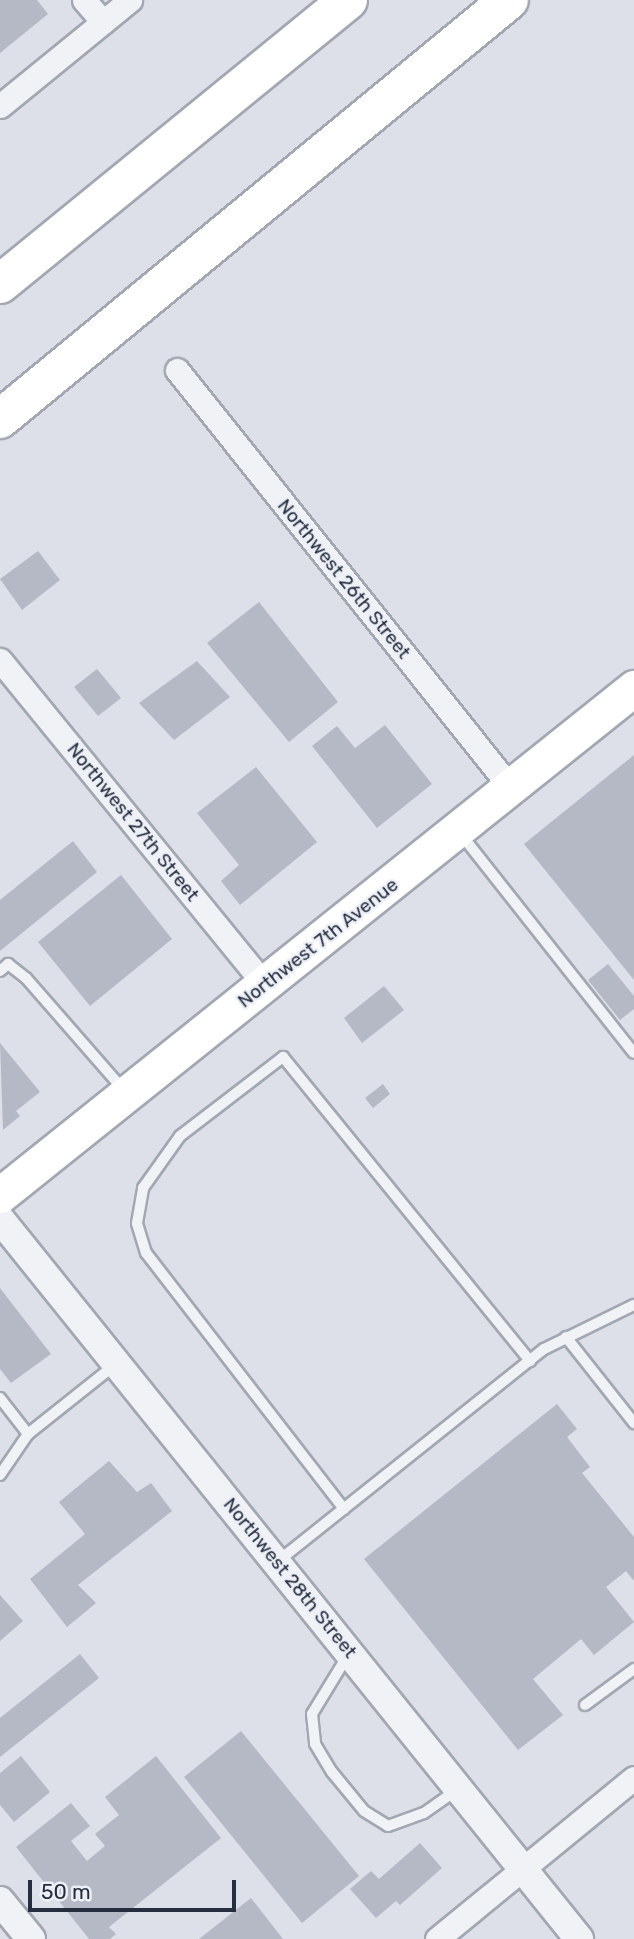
<!DOCTYPE html>
<style>
body{margin:0}
#map{position:relative;width:634px;height:1939px;overflow:hidden;background:#dde0e8;font-family:Rubik,sans-serif}
div>[style]{position:absolute}
[style*='--x']{left:calc(var(--x)*1px);top:calc(var(--y)*1px);width:calc(var(--w)*1px);rotate:calc(var(--a)*1deg)}
.building>*{inset:0;background:#b4b9c5}
.roads{filter:drop-shadow(2px 0 #a2a7b2) drop-shadow(-2px 0 #a2a7b2) drop-shadow(0 2px #a2a7b2) drop-shadow(0 -2px #a2a7b2)}
.service>*{height:10px;margin:-5px;padding:0 5px;transform-origin:5px;border-radius:5px;background:#f0f2f6}
.minor>*{height:23px;margin:-11.5px;padding:0 11.5px;transform-origin:11.5px;border-radius:11.5px;background:#f0f2f6}
.tertiary>*{height:28px;margin:-14px;padding:0 14px;transform-origin:14px;border-radius:14px;background:#f0f2f6}
.primary>*{height:35px;margin:-17.5px;padding:0 17.5px;transform-origin:17.5px;border-radius:17.5px;background:#fff}
.motorway>*{height:38px;margin:-19px;padding:0 19px;transform-origin:19px;border-radius:19px;background:#fff}
span{translate:-50% -50%;white-space:nowrap;text-align:center;line-height:1.15;-webkit-text-stroke:5px #ecf0f6;paint-order:stroke}
.street-label{font-size:19px;color:#262d3f}
.scale{position:absolute;left:28px;top:1880px;width:208px;height:32px;box-sizing:border-box;border:4px solid #262d3f;border-top:0;padding-left:9px;font-size:21px;line-height:24px;white-space:nowrap;color:#262d3f;-webkit-text-stroke:5px #ecf0f6;paint-order:stroke}
</style>
<div id="map">
<div class="building">
<i style="clip-path:polygon(0 0,37px 0,48px 14px,0 53px)"></i>
<i style="clip-path:polygon(38px 551px,60px 580px,22px 610px,0 579px)"></i>
<i style="clip-path:polygon(259px 602px,338px 702px,289px 742px,207px 643px)"></i>
<i style="clip-path:polygon(197px 661px,230px 697px,174px 740px,139px 703px)"></i>
<i style="clip-path:polygon(97px 669px,121px 698px,98px 716px,74px 687px)"></i>
<i style="clip-path:polygon(385px 725px,432px 784px,377px 828px,312px 746px,337px 726px,355px 748px)"></i>
<i style="clip-path:polygon(634px 755px,634px 980px,524px 844px)"></i>
<i style="clip-path:polygon(256px 767px,317px 842px,240px 905px,221px 881px,239px 865px,197px 813px)"></i>
<i style="clip-path:polygon(73px 841px,97px 872px,0 951px,0 900px)"></i>
<i style="clip-path:polygon(121px 875px,172px 939px,90px 1006px,38px 942px)"></i>
<i style="clip-path:polygon(608px 964px,634px 996px,634px 1009px,620px 1020px,588px 980px)"></i>
<i style="clip-path:polygon(384px 986px,404px 1010px,362px 1043px,344px 1018px)"></i>
<i style="clip-path:polygon(0 1043px,40px 1092px,16px 1111px,20px 1116px,3px 1130px)"></i>
<i style="clip-path:polygon(383px 1084px,390px 1094px,373px 1108px,365px 1098px)"></i>
<i style="clip-path:polygon(0 1288px,51px 1354px,11px 1383px,0 1369px)"></i>
<i style="clip-path:polygon(557px 1404px,577px 1429px,567px 1437px,590px 1467px,582px 1473px,634px 1537px,634px 1581px,626px 1571px,606px 1587px,634px 1622px,594px 1655px,581px 1639px,533px 1679px,563px 1715px,518px 1750px,364px 1559px)"></i>
<i style="clip-path:polygon(109px 1461px,137px 1492px,151px 1483px,172px 1511px,78px 1585px,96px 1603px,67px 1627px,30px 1579px,85px 1534px,59px 1502px)"></i>
<i style="clip-path:polygon(0 1595px,23px 1621px,0 1641px)"></i>
<i style="clip-path:polygon(80px 1654px,99px 1678px,0 1757px,0 1718px)"></i>
<i style="clip-path:polygon(241px 1731px,359px 1876px,302px 1923px,184px 1777px)"></i>
<i style="clip-path:polygon(21px 1756px,50px 1792px,14px 1822px,0 1805px,0 1773px)"></i>
<i style="clip-path:polygon(156px 1756px,221px 1838px,109px 1927px,116px 1934px,110px 1939px,89px 1939px,16px 1847px,71px 1803px,90px 1826px,71px 1841px,87px 1861px,105px 1846px,95px 1834px,119px 1815px,105px 1797px)"></i>
<i style="clip-path:polygon(420px 1843px,442px 1868px,400px 1905px,396px 1901px,376px 1918px,350px 1889px,371px 1871px,379px 1879px)"></i>
<i style="clip-path:polygon(251px 1898px,283px 1939px,199px 1939px)"></i>
</div>
<div class="roads">
<div class="service">
<i style="--x:460;--y:833;--w:280;--a:51.7"></i>
<i style="--x:0;--y:971;--w:11;--a:-41"></i>
<i style="--x:8;--y:964;--w:23;--a:38"></i>
<i style="--x:26;--y:978;--w:147;--a:48.9"></i>
<i style="--x:566;--y:1337;--w:110;--a:51.7"></i>
<i style="--x:0;--y:1398;--w:46;--a:52.1"></i>
<i style="--x:0;--y:1475;--w:50;--a:-55.7"></i>
<i style="--x:28;--y:1434;--w:112;--a:-38.5"></i>
<i style="--x:344;--y:1509;--w:324;--a:-127.7"></i>
<i style="--x:146;--y:1253;--w:31;--a:-107"></i>
<i style="--x:137;--y:1223;--w:36;--a:-80"></i>
<i style="--x:143;--y:1188;--w:64;--a:-54.6"></i>
<i style="--x:180;--y:1136;--w:130;--a:-37.5"></i>
<i style="--x:283;--y:1057;--w:392;--a:50.9"></i>
<i style="--x:277;--y:1562;--w:342;--a:-38.6"></i>
<i style="--x:544;--y:1349;--w:100;--a:-26.1"></i>
<i style="--x:348;--y:1655;--w:69;--a:121.4"></i>
<i style="--x:312;--y:1714;--w:30;--a:84"></i>
<i style="--x:315;--y:1744;--w:33;--a:59"></i>
<i style="--x:332;--y:1772;--w:50;--a:50.6"></i>
<i style="--x:364;--y:1811;--w:28;--a:32"></i>
<i style="--x:388;--y:1826;--w:38;--a:-20"></i>
<i style="--x:424;--y:1813;--w:42;--a:-35.2"></i>
<i style="--x:585;--y:1705;--w:61;--a:-36.3"></i>
</div>
<div class="minor">
<i style="--x:84;--y:0;--w:29;--a:49"></i>
<i style="--x:0;--y:106;--w:168;--a:-39.2"></i>
<i style="--x:177;--y:370;--w:535;--a:51.37"></i>
<i style="--x:0;--y:660;--w:419;--a:50.8"></i>
<i style="--x:437;--y:1939;--w:254;--a:-39.3"></i>
</div>
<div class="tertiary">
<i style="--x:0;--y:1219;--w:924;--a:51.19"></i>
<i style="--x:0;--y:1901;--w:49;--a:50.8"></i>
</div>
<div class="primary">
<i style="--x:0;--y:1195;--w:812;--a:-38.65"></i>
</div>
<div class="motorway">
<i style="--x:0;--y:284;--w:449;--a:-39.2"></i>
<i style="--x:0;--y:419;--w:659;--a:-39.46"></i>
</div>
</div>
<div class="street-label">
<span style="left:344px;top:579px;rotate:51deg">Northwest 26th Street</span>
<span style="left:133px;top:822px;rotate:51deg">Northwest 27th Street</span>
<span style="left:318px;top:943px;rotate:-38deg">Northwest 7th Avenue</span>
<span style="left:290px;top:1578px;rotate:51deg">Northwest 28th Street</span>
</div>
<div class="scale">50 m</div>
</div>
